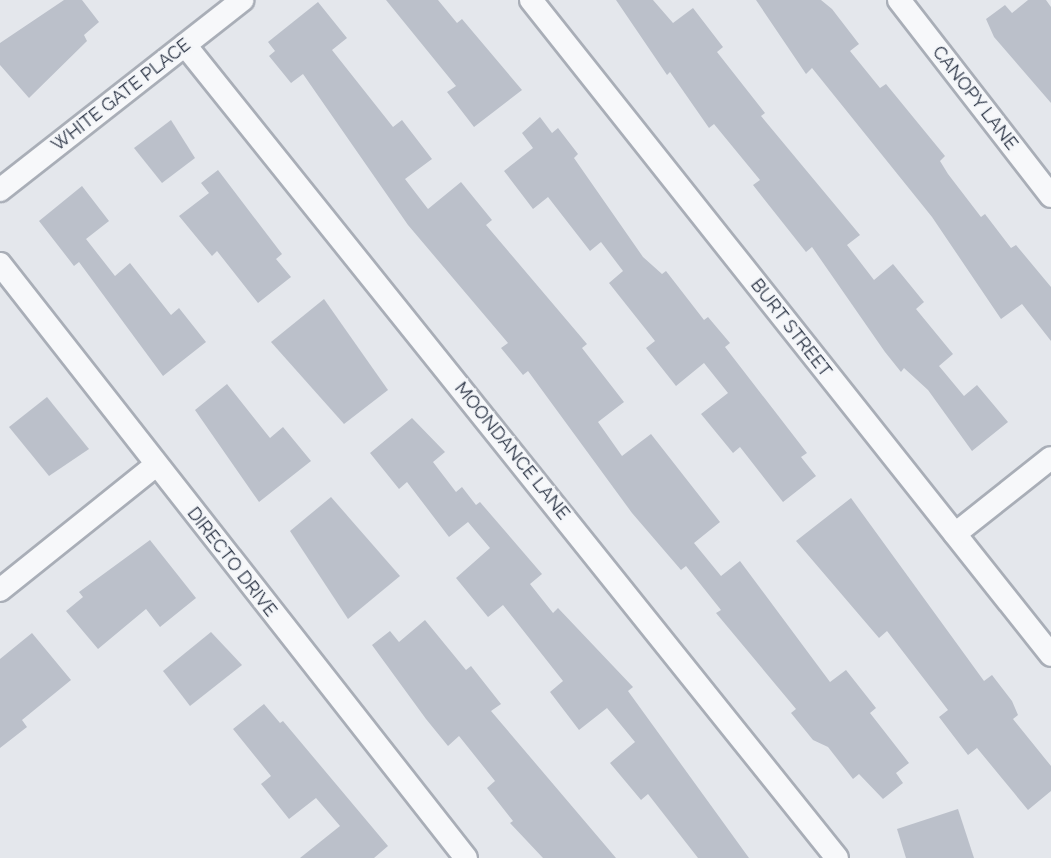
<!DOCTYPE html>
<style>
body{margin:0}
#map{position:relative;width:1051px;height:858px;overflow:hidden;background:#e4e7ec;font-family:Raleway,sans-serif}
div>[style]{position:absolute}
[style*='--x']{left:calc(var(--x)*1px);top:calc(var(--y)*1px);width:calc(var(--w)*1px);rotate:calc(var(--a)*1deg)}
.building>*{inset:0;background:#bbc0ca}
.roads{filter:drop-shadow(2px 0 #a9aeb7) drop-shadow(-2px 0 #a9aeb7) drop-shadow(0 2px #a9aeb7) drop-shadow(0 -2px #a9aeb7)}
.minor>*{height:22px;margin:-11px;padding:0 11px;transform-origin:11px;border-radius:11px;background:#f7f8fa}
span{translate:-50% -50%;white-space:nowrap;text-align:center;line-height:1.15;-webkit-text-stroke:4.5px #f4f6f9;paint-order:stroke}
.street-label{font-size:18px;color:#2b3445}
</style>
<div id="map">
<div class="building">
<i style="clip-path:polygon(64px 0,82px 0,99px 22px,84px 35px,87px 41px,29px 98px,0 65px,0 43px)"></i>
<i style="clip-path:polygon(386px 0,438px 0,457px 23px,462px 19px,522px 90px,474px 127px,447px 92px,456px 86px)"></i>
<i style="clip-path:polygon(616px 0,653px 0,673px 23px,693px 8px,723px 47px,717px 52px,765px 113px,761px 116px,860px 235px,847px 245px,874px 280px,893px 264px,924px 302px,916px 309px,953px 354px,939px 366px,964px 396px,977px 385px,1008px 422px,972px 451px,928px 390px,904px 368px,901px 372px,885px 352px,812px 247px,806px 252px,753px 185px,760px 180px,714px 124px,709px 128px,670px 72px,667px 75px)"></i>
<i style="clip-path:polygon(756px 0,821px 0,832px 9px,859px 44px,850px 51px,880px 88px,886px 84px,945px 156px,940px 161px,948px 174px,981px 217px,985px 214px,1011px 248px,1016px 245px,1051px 287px,1051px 341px,1022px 304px,1001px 319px,932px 217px,812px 68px,806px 74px)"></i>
<i style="clip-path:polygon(1028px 0,1046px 0,1051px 7px,1051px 103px,994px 37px,986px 19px,1005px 5px,1012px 13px)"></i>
<i style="clip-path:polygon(318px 2px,347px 38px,332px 50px,393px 127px,402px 120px,432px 159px,405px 179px,428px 209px,461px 182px,492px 220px,486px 225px,587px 344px,582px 348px,624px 402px,598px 422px,622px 456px,651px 434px,720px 522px,694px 543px,721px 576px,740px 561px,830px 682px,846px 670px,876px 708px,870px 713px,909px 763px,896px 773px,903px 783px,883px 799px,859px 774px,853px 779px,828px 747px,813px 740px,791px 713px,796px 709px,716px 613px,721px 610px,686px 566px,681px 570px,632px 513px,528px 371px,523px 375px,501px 348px,508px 343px,408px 225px,303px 74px,291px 83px,269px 56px,275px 51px,268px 42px)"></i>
<i style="clip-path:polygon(540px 117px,552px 133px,558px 128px,578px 154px,574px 158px,643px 257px,662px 274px,666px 271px,704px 320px,708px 317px,730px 343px,725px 347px,807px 453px,801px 457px,816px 476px,783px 502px,740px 447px,733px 453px,701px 414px,728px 393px,704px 363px,676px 386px,646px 348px,655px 341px,609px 283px,623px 271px,601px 242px,590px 251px,548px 197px,533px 209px,504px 171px,533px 148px,522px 133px)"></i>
<i style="clip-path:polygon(171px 120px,195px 158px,162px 183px,134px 148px)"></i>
<i style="clip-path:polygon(218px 170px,282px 254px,276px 259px,291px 277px,258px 303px,217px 251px,212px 256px,179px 216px,209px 193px,201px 183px)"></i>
<i style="clip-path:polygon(82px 186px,109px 221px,86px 239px,115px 276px,130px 263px,171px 315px,179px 308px,206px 342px,163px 376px,79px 262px,74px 266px,39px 221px)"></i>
<i style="clip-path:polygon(324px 299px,388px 390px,344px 424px,271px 342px)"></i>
<i style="clip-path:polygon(227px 384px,270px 438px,283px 427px,311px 461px,259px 502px,195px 410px)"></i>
<i style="clip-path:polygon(47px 397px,89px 449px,49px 476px,9px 427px)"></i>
<i style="clip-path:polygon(412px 418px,445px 452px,433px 462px,456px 492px,462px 487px,476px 505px,480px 502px,542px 574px,530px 584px,553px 613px,558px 608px,633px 687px,628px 691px,749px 858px,698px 858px,648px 794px,641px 800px,610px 763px,635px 742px,607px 708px,579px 730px,550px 692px,563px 681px,503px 605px,488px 617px,456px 578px,490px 548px,468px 522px,449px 537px,407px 482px,399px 489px,370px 453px)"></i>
<i style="clip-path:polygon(331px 497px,400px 576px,348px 619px,290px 531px)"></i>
<i style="clip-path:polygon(851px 498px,984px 681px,992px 675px,1012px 701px,1018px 715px,1013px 719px,1051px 766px,1051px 791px,1028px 810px,977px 748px,968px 755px,939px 717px,948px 710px,887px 631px,879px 638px,796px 541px)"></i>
<i style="clip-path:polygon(150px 540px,196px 598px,160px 627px,146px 609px,98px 649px,66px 611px,83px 597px,79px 592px)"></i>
<i style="clip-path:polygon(425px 620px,466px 670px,471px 666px,501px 704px,491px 711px,616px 858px,543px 858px,510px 823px,513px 821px,487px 788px,495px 781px,459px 736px,448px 746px,426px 719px,372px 645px,390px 631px,399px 642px)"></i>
<i style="clip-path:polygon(211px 632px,242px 665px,190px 706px,163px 671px)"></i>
<i style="clip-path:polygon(32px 633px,71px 680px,22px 720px,27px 727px,0 748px,0 659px)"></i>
<i style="clip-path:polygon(264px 704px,280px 723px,283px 721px,388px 846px,374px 858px,300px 858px,340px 826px,316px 798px,289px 819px,261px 784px,271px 776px,233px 729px)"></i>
<i style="clip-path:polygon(958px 809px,974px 858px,906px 858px,897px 829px)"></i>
</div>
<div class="roads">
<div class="minor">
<i style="--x:531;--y:0;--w:836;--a:51.55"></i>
<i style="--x:899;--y:0;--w:248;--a:52.2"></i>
<i style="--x:185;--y:45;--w:1042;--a:51.27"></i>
<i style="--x:0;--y:190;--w:308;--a:-38.1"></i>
<i style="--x:0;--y:264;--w:755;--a:51.89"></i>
<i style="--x:955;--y:534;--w:122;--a:-38.4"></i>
<i style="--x:0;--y:590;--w:198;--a:-38.7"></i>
</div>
</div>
<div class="street-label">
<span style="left:121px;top:95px;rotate:-38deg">WHITE GATE PLACE</span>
<span style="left:975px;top:98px;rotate:52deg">CANOPY LANE</span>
<span style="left:791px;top:328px;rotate:52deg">BURT STREET</span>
<span style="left:512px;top:451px;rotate:51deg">MOONDANCE LANE</span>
<span style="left:232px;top:562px;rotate:52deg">DIRECTO DRIVE</span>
</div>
</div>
